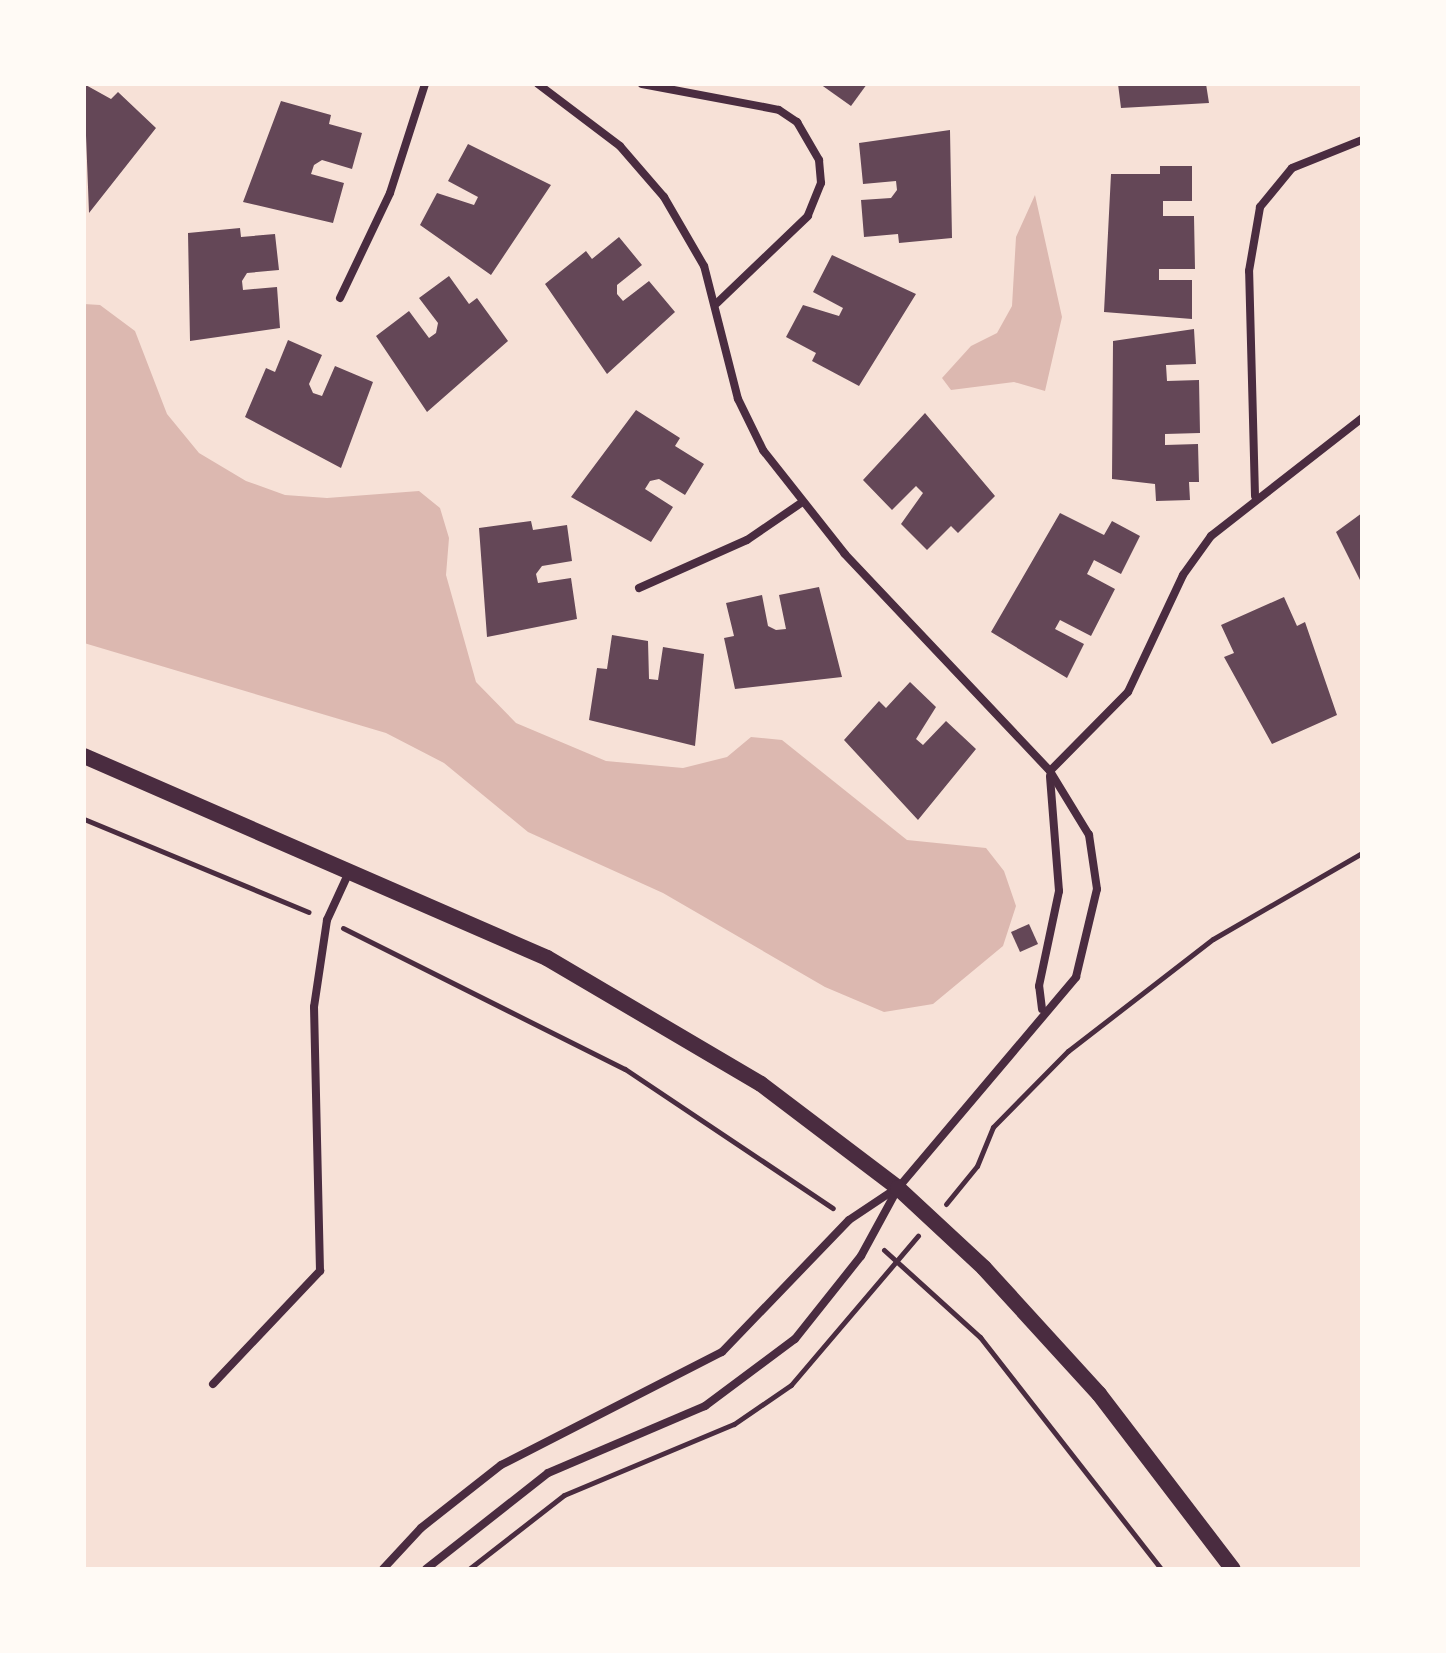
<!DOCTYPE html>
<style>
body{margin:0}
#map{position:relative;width:1446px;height:1653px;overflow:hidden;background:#f7e1d7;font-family:"IBM Plex Sans",sans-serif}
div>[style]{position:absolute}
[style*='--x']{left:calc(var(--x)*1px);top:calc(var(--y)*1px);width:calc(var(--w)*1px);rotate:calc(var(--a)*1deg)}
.water>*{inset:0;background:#dcb8b0}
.building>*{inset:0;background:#644757}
.path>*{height:5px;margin:-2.5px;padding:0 2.5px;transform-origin:2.5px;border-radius:2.5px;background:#4a2c40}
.minor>*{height:8px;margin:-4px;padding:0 4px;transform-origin:4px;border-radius:4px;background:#4a2c40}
.secondary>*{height:16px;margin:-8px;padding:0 8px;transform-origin:8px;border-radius:8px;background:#4a2c40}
span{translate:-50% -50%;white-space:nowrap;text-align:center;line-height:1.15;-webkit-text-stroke:8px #fffaf5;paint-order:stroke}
.frame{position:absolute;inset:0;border:86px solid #fffaf5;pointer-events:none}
</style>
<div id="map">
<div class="water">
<i style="clip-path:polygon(1035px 195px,1062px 317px,1045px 391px,1014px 382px,951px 390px,942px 378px,971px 346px,997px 333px,1012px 306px,1016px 237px)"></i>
<i style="clip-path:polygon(84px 304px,100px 305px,135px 331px,167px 414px,199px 453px,246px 481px,285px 495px,327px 498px,419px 491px,440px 508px,449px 538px,446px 575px,476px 682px,516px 723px,606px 761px,683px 768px,727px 757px,751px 737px,782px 740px,907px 840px,986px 848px,1004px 871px,1016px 906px,1003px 946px,933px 1004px,884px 1012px,825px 987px,663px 893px,528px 832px,444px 763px,386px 733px,84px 643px)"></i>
</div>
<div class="building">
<i style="clip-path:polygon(84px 84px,111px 99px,118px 92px,156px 128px,89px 213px)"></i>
<i style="clip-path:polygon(820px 84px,867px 84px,851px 106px)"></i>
<i style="clip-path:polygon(1118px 84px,1206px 84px,1209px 103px,1121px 108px)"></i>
<i style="clip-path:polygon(281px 101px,331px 115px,329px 124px,362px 133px,352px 169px,322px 160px,314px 165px,311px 174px,344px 183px,333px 223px,243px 202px)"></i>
<i style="clip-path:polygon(950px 130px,952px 238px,899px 243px,898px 234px,864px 237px,861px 200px,891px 198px,897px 190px,896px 181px,863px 184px,859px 143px)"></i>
<i style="clip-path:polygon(468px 144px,551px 185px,491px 275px,420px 225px,437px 193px,474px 205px,478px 197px,448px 181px)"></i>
<i style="clip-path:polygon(1160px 166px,1192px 166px,1192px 201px,1163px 201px,1163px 216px,1194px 216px,1195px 269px,1159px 269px,1159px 280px,1192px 280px,1192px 319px,1104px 312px,1111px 174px,1160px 174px)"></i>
<i style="clip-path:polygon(240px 228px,241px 237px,275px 234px,279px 270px,247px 273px,242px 281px,243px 290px,277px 287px,280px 328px,190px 341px,188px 233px)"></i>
<i style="clip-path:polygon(619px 237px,642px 265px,617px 285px,617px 294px,623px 301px,649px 281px,675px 312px,607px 374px,545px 284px,586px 251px,592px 259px)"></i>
<i style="clip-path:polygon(832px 255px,916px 294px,859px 386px,812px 361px,816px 353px,786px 337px,803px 305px,839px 316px,843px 308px,813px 292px)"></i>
<i style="clip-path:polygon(449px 276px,469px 304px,477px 298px,508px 341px,427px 412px,376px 336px,409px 311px,429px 338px,436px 333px,438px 323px,419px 298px)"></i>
<i style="clip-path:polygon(1194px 329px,1196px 364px,1166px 365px,1167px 381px,1199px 380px,1200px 433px,1165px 434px,1165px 445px,1198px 444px,1199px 482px,1189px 482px,1190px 500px,1156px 501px,1155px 484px,1112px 479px,1113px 341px)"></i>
<i style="clip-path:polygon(288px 340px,322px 355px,309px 384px,313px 393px,322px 396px,335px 366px,373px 382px,341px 468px,245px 417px,266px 368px,275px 372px)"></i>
<i style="clip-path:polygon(636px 410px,680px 438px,675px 446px,704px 464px,685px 495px,659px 479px,650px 481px,645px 489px,673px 507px,651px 542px,571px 497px)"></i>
<i style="clip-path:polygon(925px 413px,995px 496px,958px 533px,951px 526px,927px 550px,901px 524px,923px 493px,916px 486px,892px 510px,863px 480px)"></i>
<i style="clip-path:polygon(1060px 513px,1104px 535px,1112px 521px,1140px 536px,1121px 574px,1094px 560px,1087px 574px,1115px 589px,1091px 636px,1060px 620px,1055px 629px,1084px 644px,1067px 678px,991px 632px)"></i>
<i style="clip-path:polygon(1362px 513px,1362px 584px,1336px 532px)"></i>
<i style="clip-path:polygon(531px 521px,533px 530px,567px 525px,572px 561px,542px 566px,536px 574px,538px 583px,571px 578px,577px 619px,487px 637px,479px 528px)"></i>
<i style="clip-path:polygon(819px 587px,842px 677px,735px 689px,724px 638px,734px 636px,726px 603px,762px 595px,768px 626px,776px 630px,786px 629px,779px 595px)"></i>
<i style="clip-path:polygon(1284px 597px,1297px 626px,1305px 622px,1337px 715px,1272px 744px,1224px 657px,1234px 653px,1221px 625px)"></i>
<i style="clip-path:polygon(612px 635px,648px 641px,649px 679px,658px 680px,663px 647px,704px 654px,695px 746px,589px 720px,597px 668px,607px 669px)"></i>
<i style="clip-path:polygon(910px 682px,936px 707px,916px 739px,923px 745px,946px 721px,976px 749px,918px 820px,844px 740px,879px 701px,886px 708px)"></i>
<i style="clip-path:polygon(1029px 924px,1038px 944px,1020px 952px,1011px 932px)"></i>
</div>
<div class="path">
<i style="--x:84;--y:819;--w:243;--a:22.5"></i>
<i style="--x:343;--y:928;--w:315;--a:26.6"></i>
<i style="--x:625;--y:1069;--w:250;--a:33.8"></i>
<i style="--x:946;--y:1204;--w:49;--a:-50.8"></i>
<i style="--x:977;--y:1166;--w:42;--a:-67.7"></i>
<i style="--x:993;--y:1127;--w:107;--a:-45.4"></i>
<i style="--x:1068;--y:1051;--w:183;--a:-37.7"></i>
<i style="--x:1213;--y:939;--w:172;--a:-30"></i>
<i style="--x:884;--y:1250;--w:130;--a:42.2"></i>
<i style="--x:980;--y:1337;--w:294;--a:52"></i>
<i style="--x:469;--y:1569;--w:120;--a:-37.9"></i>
<i style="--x:564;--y:1495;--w:184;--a:-22.7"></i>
<i style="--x:734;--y:1424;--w:69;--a:-34.4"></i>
<i style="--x:791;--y:1385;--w:196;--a:-49.6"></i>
</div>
<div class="minor">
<i style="--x:642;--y:84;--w:139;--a:10.7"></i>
<i style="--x:779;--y:110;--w:22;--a:34"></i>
<i style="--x:797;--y:122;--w:44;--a:59.9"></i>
<i style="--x:819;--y:160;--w:23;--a:85"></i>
<i style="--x:821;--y:183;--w:35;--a:112"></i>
<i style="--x:808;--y:216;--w:126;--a:136.3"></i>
<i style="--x:340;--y:298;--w:116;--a:-64.5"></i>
<i style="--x:390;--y:193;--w:114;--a:-72.2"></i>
<i style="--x:1255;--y:496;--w:225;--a:-91.5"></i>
<i style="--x:1249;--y:271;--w:65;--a:-80.2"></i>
<i style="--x:1260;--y:207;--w:50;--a:-50.6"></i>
<i style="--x:1292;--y:168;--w:75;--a:-21.8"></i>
<i style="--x:639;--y:588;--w:118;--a:-24"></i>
<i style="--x:747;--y:540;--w:65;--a:-34.4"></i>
<i style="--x:1050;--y:771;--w:111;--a:-45.4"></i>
<i style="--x:1128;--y:692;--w:129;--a:-64.8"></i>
<i style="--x:1183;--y:575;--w:48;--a:-54.3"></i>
<i style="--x:1211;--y:536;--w:192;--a:-38"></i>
<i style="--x:1042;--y:1009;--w:23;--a:-97"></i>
<i style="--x:1039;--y:986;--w:97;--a:-78.1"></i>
<i style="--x:1059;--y:891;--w:115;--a:-94.5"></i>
<i style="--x:213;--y:1384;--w:156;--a:-46.6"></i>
<i style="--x:320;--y:1271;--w:264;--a:-91.3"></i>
<i style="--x:314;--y:1007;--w:88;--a:-81.5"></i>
<i style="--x:327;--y:920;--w:55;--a:-65.3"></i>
<i style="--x:383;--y:1569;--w:56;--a:-47.2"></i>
<i style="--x:421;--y:1528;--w:102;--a:-38.2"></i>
<i style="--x:501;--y:1465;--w:248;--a:-27.1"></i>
<i style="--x:722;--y:1352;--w:183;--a:-46.1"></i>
<i style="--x:849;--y:1220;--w:54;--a:-33.7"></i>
<i style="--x:426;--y:1569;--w:155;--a:-38.2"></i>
<i style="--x:548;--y:1473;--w:171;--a:-23.1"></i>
<i style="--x:705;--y:1406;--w:112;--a:-36.7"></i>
<i style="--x:795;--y:1339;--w:106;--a:-51.5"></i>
<i style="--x:861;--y:1256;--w:77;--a:-61.4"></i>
<i style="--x:898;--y:1188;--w:276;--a:-49.8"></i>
<i style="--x:1076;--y:977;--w:90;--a:-76.6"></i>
<i style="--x:1097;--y:889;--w:55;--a:-98.4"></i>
<i style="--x:1089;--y:835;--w:75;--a:-121.4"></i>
<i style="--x:1050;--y:771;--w:299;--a:-133.4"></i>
<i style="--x:845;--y:554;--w:132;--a:-128.3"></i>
<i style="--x:763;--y:450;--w:57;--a:-116.1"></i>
<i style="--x:738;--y:399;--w:137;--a:-104.3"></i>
<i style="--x:704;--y:266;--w:80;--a:-120.1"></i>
<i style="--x:664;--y:197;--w:67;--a:-130.8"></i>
<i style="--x:620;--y:146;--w:103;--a:-142.9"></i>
</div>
<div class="secondary">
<i style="--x:84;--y:756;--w:505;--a:23.57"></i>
<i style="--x:547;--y:958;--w:248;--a:30.5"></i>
<i style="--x:761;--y:1084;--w:172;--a:37.2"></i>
<i style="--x:898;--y:1188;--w:117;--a:42.9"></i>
<i style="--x:984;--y:1268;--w:171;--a:47.6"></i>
<i style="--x:1099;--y:1394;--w:220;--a:52.6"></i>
</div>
<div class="frame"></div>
</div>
